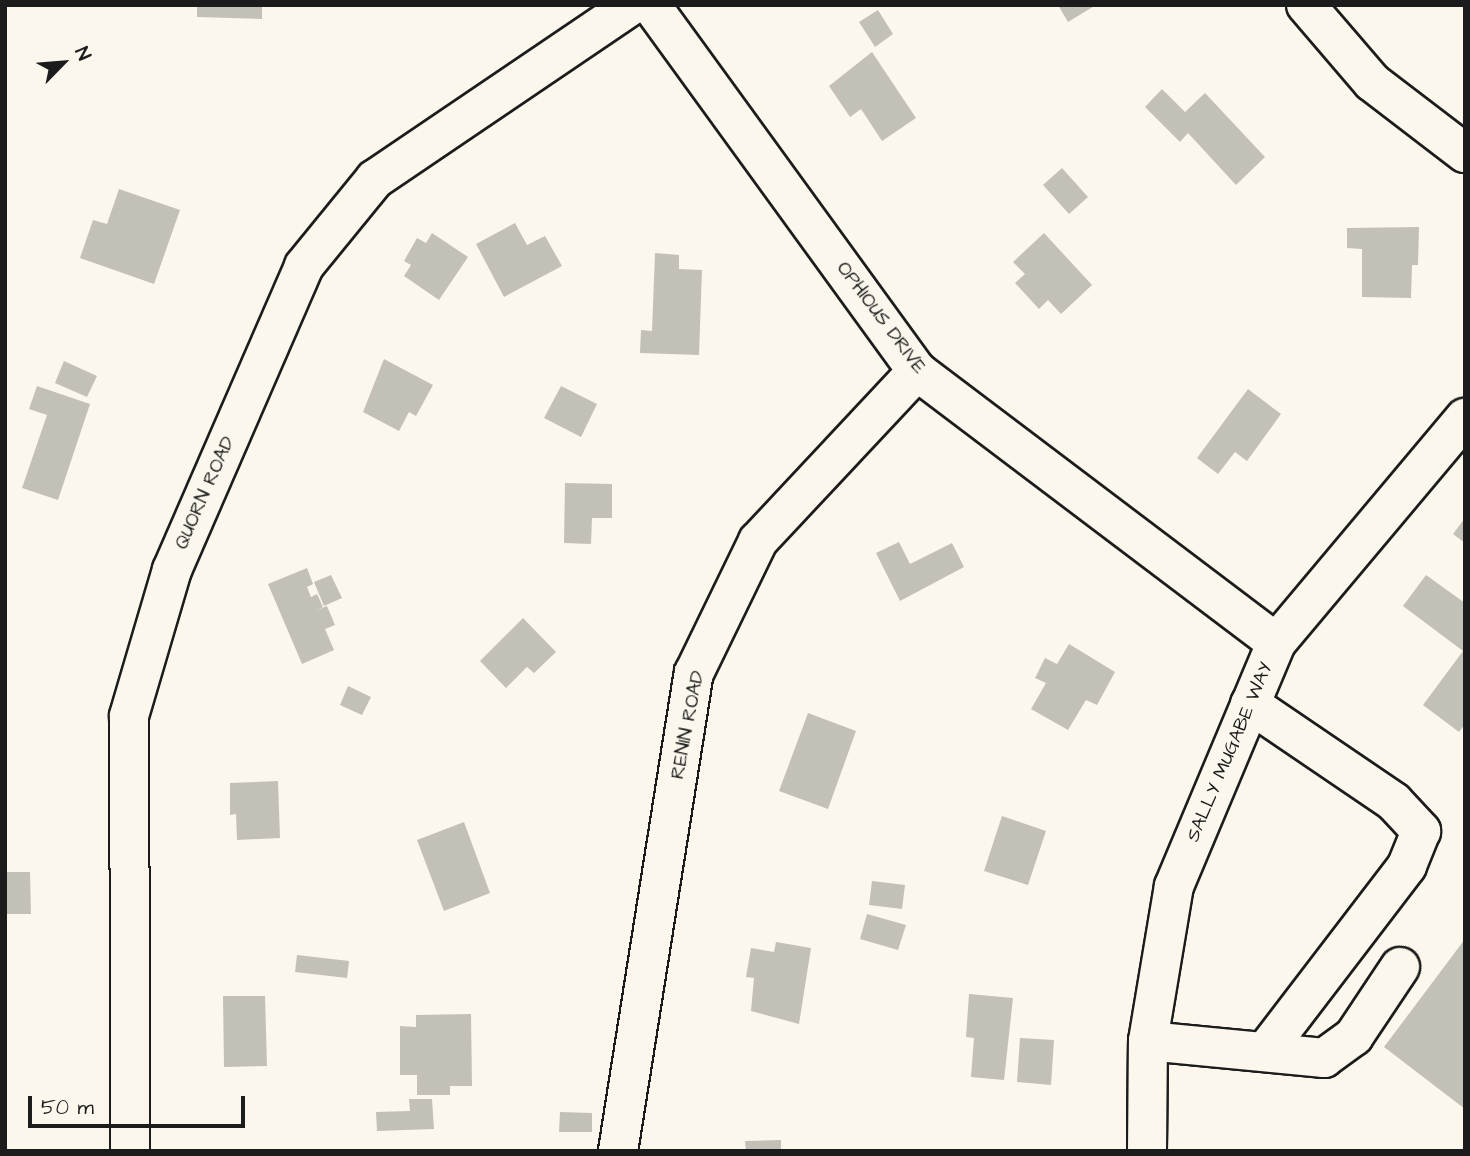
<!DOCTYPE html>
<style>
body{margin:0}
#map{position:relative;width:1470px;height:1156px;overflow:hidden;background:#fbf7ec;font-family:"Architects Daughter",sans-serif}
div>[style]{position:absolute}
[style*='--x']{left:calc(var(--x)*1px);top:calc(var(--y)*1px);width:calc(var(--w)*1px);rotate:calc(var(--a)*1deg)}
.building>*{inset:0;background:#c3c0b8}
.roads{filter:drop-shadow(2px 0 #1c1c1c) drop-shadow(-2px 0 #1c1c1c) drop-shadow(0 2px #1c1c1c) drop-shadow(0 -2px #1c1c1c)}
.minor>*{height:38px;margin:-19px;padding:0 19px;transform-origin:19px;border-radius:19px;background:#fbf7ec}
span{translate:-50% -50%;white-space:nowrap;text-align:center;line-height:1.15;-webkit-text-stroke:5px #fbf7ec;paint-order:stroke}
.street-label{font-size:19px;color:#1c1c1c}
.frame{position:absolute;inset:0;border:7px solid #1c1c1c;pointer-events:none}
.north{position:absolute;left:28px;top:28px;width:70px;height:70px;-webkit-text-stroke:5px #fbf7ec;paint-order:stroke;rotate:65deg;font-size:19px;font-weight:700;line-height:28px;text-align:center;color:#1c1c1c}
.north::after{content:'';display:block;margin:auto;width:24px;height:32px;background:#1c1c1c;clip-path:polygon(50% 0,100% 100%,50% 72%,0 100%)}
.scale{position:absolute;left:28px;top:1096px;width:217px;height:32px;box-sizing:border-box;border:4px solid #1c1c1c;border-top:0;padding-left:9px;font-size:21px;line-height:24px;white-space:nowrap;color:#1c1c1c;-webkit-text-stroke:5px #fbf7ec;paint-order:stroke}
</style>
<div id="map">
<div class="building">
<i style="clip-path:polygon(197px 5px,262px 5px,262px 19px,197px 17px)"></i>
<i style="clip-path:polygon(1058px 5px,1096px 5px,1068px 22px)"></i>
<i style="clip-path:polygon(878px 10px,893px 34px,875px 47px,859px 22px)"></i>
<i style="clip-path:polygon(872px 52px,916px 118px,882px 141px,861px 109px,850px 117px,829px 86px)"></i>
<i style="clip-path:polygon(1162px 89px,1185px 112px,1205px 93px,1265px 157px,1236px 185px,1188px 133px,1180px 142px,1145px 107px)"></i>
<i style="clip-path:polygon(1062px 168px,1088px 197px,1069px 214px,1043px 185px)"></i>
<i style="clip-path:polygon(119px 189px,180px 210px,154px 284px,80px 258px,93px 220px,107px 224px)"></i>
<i style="clip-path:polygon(515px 223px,527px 245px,545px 236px,562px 266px,504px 297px,476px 244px)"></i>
<i style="clip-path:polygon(1419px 227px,1418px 265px,1412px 265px,1411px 298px,1362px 297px,1362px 249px,1347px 248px,1347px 228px)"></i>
<i style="clip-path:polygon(432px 233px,468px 257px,439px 300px,404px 276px,411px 265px,404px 261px,417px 238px,426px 243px)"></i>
<i style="clip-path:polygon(1044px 233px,1092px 285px,1061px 314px,1048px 300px,1039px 309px,1015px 283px,1025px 274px,1013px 262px)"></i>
<i style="clip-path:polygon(655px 253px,679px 255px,679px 269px,702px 270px,699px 355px,640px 353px,641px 330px,652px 331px)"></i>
<i style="clip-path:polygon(384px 359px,433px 385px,416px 416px,409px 412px,399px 431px,363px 412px)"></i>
<i style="clip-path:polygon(64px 361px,97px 376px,87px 397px,55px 383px)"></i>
<i style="clip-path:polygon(37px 386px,90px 404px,58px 500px,22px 488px,47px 415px,29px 409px)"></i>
<i style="clip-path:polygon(561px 386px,597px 404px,581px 437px,544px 418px)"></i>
<i style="clip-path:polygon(1248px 389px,1281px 414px,1247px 461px,1235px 452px,1218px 474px,1197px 458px)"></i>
<i style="clip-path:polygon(565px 483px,612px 484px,612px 518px,592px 518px,591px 544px,564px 543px)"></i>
<i style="clip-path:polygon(1465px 518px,1465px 543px,1453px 534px)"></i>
<i style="clip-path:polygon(899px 542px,910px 564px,952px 543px,964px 567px,900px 601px,876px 553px)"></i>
<i style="clip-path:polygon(307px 568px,313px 584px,307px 587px,311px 597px,317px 594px,323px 607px,317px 610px,327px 606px,335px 625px,325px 629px,334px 650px,302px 664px,268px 584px)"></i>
<i style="clip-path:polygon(331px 575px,342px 598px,324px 606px,314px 582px)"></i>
<i style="clip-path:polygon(1426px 575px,1465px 603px,1465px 724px,1459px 732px,1423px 705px,1463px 651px,1403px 606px)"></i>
<i style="clip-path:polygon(523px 618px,556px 652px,534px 673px,527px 667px,506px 688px,480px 661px)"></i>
<i style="clip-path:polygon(1069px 644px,1115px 672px,1097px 705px,1086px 700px,1068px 730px,1031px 709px,1046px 683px,1035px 678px,1045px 658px,1057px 664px)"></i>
<i style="clip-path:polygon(348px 686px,371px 697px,362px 715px,340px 705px)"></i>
<i style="clip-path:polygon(808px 713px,856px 731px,828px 809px,779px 791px)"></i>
<i style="clip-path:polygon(278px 781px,280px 838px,237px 840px,236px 814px,230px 815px,230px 783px)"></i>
<i style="clip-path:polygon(1002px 816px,1046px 831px,1028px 885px,984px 871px)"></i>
<i style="clip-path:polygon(464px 822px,490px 893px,444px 911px,417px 840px)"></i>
<i style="clip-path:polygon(5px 872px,30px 872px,31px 914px,5px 914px)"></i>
<i style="clip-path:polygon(872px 881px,905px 885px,902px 909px,869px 905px)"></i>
<i style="clip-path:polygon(867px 914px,906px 925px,898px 950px,860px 939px)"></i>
<i style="clip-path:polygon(1465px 939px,1465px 1109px,1384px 1047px)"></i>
<i style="clip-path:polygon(776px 942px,811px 948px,799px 1024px,751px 1011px,754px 978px,746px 977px,751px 948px,774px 952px)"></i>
<i style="clip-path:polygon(297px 955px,349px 961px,347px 978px,295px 972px)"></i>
<i style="clip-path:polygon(969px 994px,1013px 998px,1004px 1080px,971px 1077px,974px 1038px,966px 1037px)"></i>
<i style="clip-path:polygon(223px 996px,265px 996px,267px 1066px,224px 1067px)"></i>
<i style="clip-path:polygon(471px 1014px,472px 1086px,450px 1086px,450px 1095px,417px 1095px,417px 1075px,400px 1075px,400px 1026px,416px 1027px,416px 1015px)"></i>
<i style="clip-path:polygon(1020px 1038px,1054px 1040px,1051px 1085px,1017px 1082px)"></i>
<i style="clip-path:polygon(409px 1099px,432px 1099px,434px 1129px,377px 1131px,376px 1112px,410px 1111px)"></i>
<i style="clip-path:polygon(560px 1112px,592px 1113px,592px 1132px,559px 1132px)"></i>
<i style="clip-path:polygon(781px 1140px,781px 1151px,746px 1151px,745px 1141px)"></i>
</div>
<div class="roads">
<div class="minor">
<i style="--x:651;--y:5;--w:452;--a:54"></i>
<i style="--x:917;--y:371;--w:450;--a:37.1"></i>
<i style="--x:1306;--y:5;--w:101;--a:49.4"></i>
<i style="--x:1372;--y:82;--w:117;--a:37.4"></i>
<i style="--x:1250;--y:704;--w:174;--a:34.2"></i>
<i style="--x:1394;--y:802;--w:40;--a:47"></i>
<i style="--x:1421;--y:831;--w:38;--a:112"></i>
<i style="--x:1407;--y:866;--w:234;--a:127.4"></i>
<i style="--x:1148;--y:1041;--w:177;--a:5.5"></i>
<i style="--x:1324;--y:1058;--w:37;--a:-36"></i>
<i style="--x:1354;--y:1036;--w:83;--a:-56.3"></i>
<i style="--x:130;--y:1151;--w:435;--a:-90.1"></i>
<i style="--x:129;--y:716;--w:152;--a:-73.6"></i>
<i style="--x:172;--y:570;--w:331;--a:-66.5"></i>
<i style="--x:304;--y:266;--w:112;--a:-50.8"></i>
<i style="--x:375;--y:179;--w:310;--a:-34.1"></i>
<i style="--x:618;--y:1151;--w:484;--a:-81"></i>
<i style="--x:694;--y:673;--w:147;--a:-64.1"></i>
<i style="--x:758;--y:541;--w:233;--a:-46.9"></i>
<i style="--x:1147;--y:1151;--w:110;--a:-89.5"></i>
<i style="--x:1148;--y:1041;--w:157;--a:-80.5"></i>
<i style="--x:1174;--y:886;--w:264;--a:-67.2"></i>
<i style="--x:1276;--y:643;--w:294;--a:-50"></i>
</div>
</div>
<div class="street-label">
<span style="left:881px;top:318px;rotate:53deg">OPHIOUS DRIVE</span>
<span style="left:205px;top:493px;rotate:-66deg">QUORN ROAD</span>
<span style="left:688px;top:725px;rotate:-79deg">RENIN ROAD</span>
<span style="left:1230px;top:752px;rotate:-67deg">SALLY MUGABE WAY</span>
</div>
<div class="frame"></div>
<div class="north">N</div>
<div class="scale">50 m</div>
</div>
